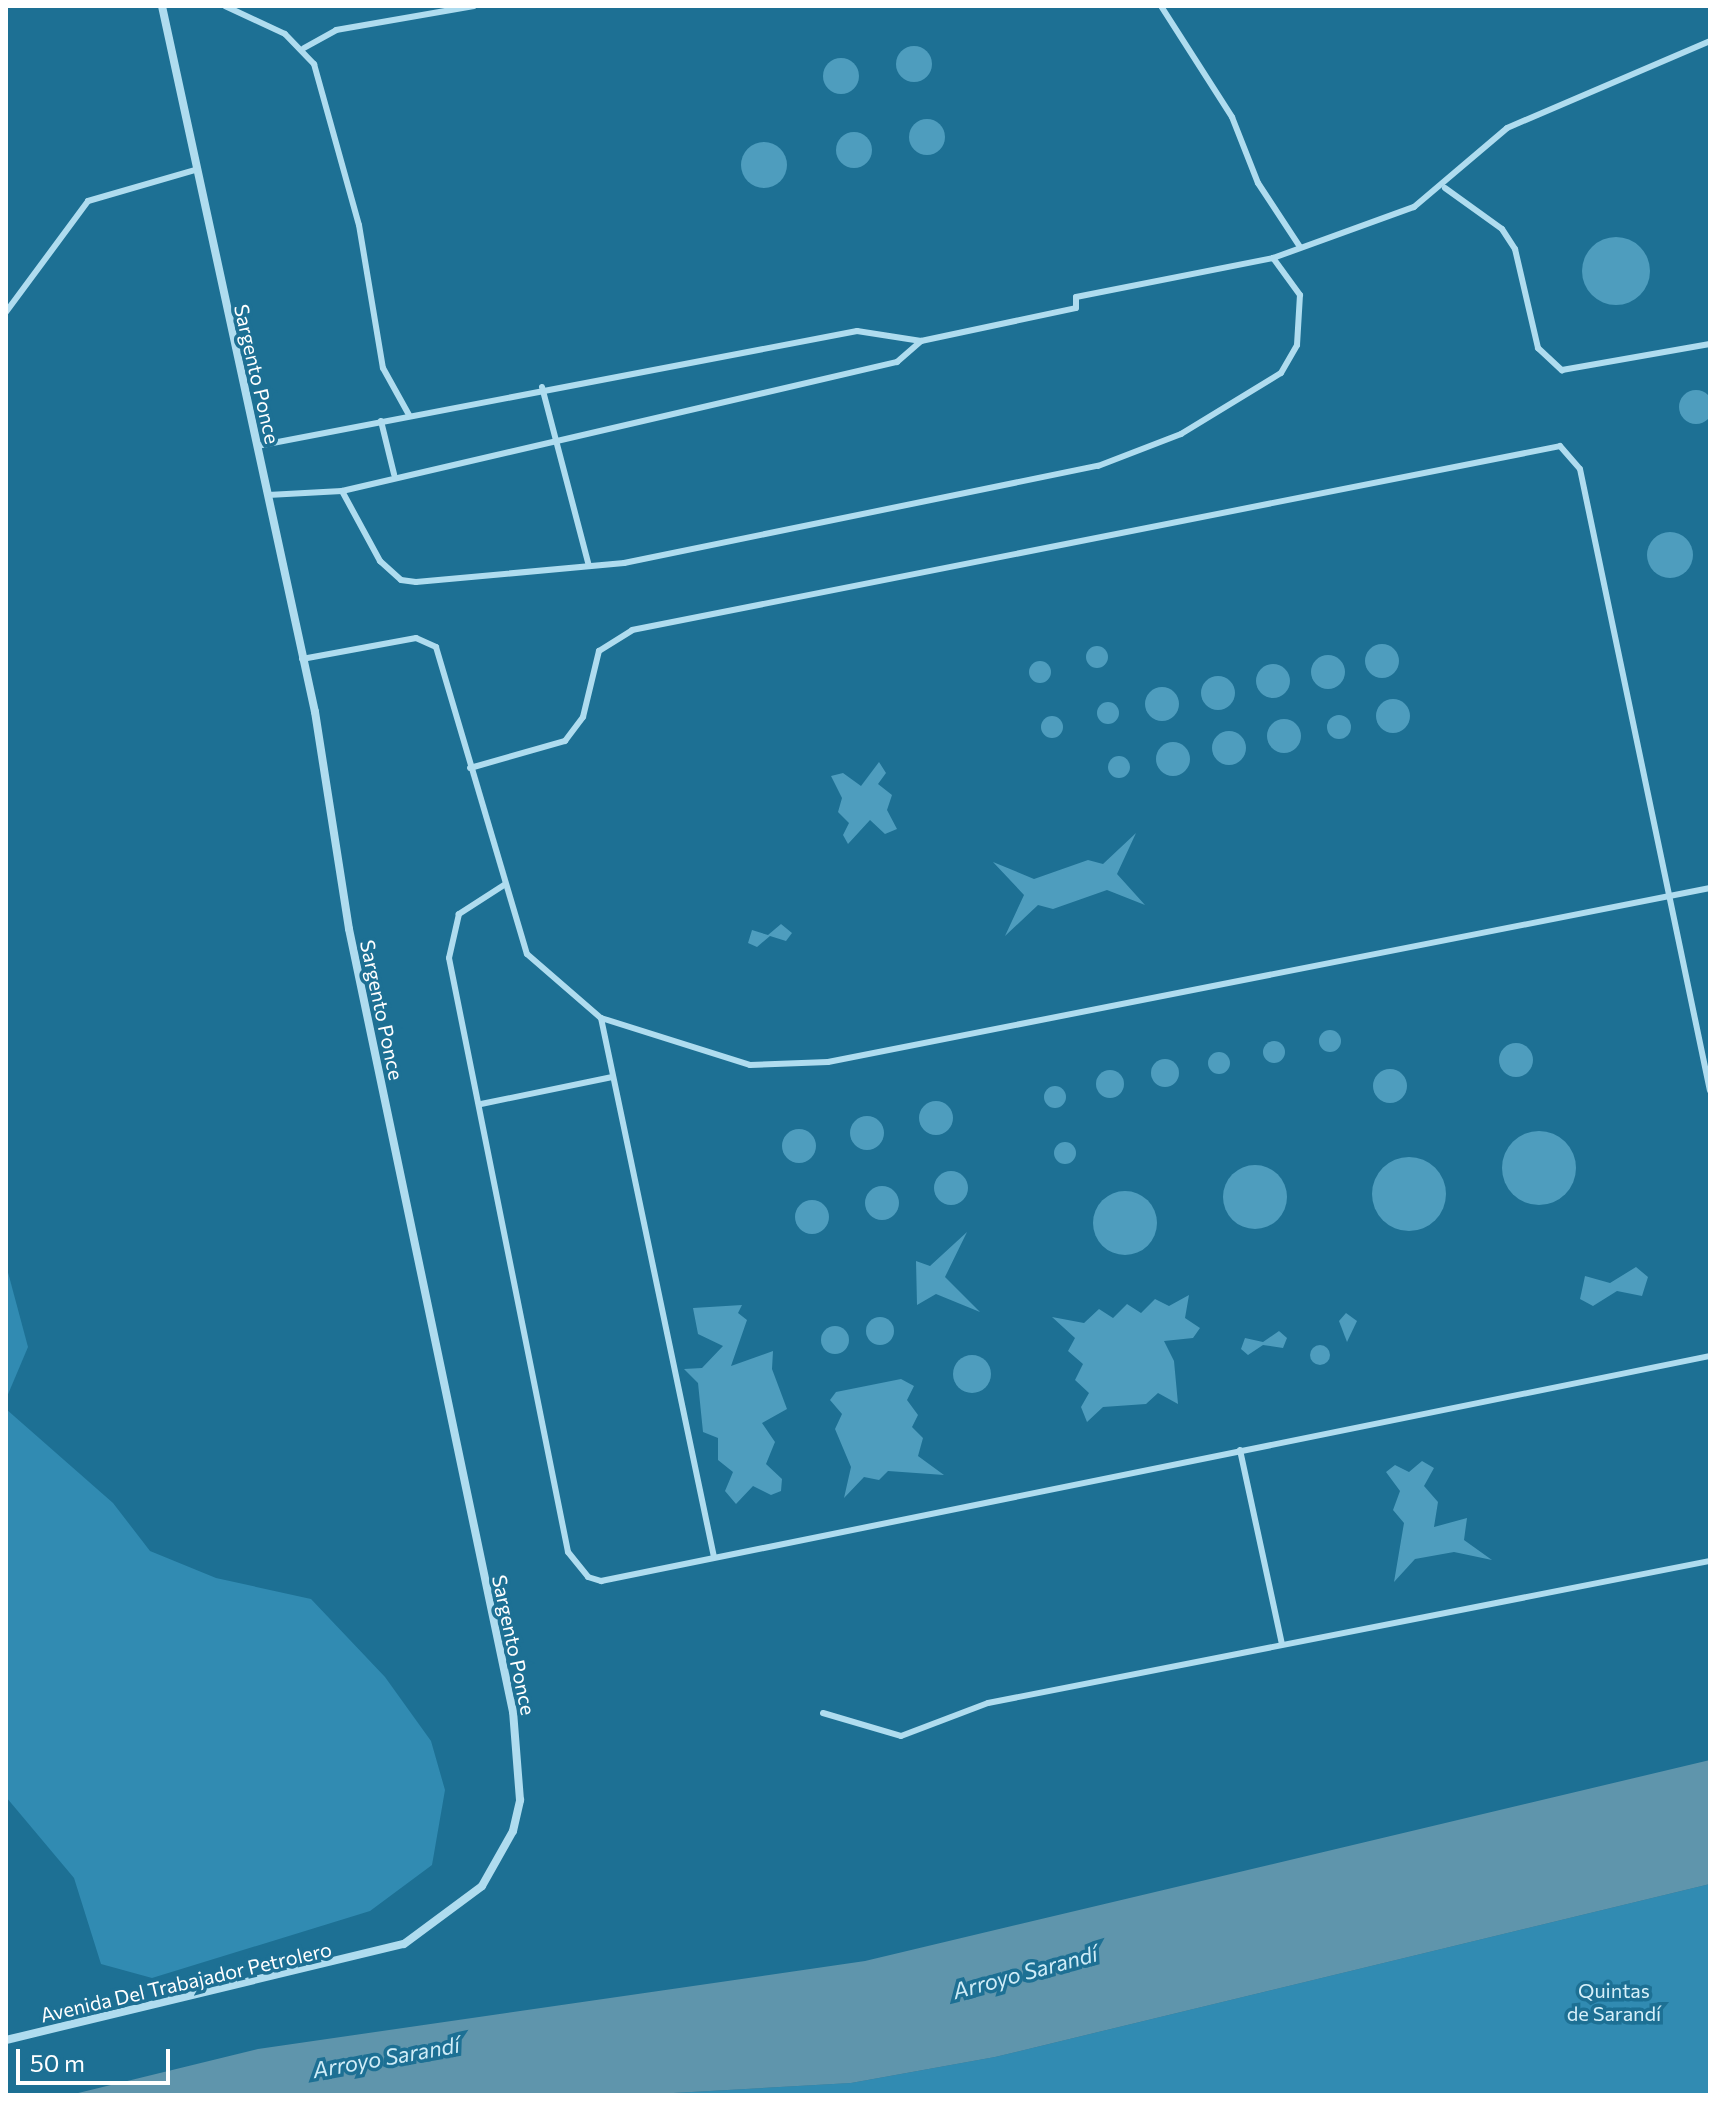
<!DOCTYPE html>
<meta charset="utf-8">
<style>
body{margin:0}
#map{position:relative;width:1716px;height:2101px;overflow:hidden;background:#1d7094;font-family:Commissioner,sans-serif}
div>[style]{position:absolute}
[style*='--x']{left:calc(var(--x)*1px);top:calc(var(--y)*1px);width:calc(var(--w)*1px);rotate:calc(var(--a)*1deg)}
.green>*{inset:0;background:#318bb2}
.water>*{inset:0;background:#5f95ac}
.building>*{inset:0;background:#4e9dbe}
.round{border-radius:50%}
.lane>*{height:6px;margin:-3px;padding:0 3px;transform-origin:3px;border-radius:3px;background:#afdcef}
.street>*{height:8px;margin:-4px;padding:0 4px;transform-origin:4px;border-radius:4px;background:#afdcef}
span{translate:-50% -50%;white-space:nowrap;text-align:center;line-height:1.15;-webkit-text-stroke:7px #1d7094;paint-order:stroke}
.street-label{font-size:20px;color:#fff}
.park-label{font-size:20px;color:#d6f0fa}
.water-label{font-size:22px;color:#d0edf8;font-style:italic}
.frame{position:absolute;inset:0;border:8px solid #fff;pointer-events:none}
.scale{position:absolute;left:16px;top:2049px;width:154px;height:36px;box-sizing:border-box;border:4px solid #fff;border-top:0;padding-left:10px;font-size:24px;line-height:28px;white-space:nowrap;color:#fff;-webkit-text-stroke:6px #1d7094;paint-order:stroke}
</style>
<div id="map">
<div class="green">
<i style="clip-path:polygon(6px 1265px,28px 1347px,6px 1399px)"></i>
<i style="clip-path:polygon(6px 1409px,113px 1503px,150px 1551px,216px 1578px,311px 1599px,385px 1677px,431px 1741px,445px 1790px,432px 1865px,370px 1911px,152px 1978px,101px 1964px,74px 1878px,6px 1797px)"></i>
<i style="clip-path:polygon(1710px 1884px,1710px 2095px,637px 2095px,851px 2083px,995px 2057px)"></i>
</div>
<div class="water">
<i style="clip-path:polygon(1710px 1760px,1710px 1884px,995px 2057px,851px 2083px,637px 2095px,70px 2095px,258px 2049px,865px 1961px)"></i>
</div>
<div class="building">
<i class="round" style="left:896px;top:46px;width:36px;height:36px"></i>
<i class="round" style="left:823px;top:58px;width:36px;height:36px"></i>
<i class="round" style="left:909px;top:119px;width:36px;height:36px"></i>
<i class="round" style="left:836px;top:132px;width:36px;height:36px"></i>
<i class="round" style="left:741px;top:142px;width:46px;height:46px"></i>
<i class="round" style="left:1582px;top:237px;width:68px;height:68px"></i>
<i class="round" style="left:1679px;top:390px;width:34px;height:34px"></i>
<i class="round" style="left:1647px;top:532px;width:46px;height:46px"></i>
<i class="round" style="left:1365px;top:644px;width:34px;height:34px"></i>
<i class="round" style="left:1086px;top:646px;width:22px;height:22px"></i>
<i class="round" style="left:1311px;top:655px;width:34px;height:34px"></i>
<i class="round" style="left:1029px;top:661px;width:22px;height:22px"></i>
<i class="round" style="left:1256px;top:664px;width:34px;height:34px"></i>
<i class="round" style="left:1201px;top:676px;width:34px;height:34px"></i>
<i class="round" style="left:1145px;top:687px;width:34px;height:34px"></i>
<i class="round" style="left:1376px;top:699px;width:34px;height:34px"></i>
<i class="round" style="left:1097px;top:702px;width:22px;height:22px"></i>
<i class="round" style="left:1327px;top:715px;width:24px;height:24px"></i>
<i class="round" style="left:1041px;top:716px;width:22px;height:22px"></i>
<i class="round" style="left:1267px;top:719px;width:34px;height:34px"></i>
<i class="round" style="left:1212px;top:731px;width:34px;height:34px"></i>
<i class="round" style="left:1156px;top:742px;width:34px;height:34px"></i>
<i class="round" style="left:1108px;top:756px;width:22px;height:22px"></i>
<i style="clip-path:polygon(879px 762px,886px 773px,878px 784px,892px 795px,887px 810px,897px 829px,885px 834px,870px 820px,848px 844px,843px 835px,849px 823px,838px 812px,842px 798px,831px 776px,843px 773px,861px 786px)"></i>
<i style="clip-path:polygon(1136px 833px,1117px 874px,1145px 905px,1107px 890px,1053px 909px,1038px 905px,1005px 936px,1024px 895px,993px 862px,1034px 879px,1088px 860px,1103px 864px)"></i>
<i style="clip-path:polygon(781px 924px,792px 933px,786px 941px,770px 936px,757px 947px,748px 943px,752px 930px,768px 935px)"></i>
<i class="round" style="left:1319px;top:1030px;width:22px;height:22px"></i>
<i class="round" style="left:1263px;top:1041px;width:22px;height:22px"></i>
<i class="round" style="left:1499px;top:1043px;width:34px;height:34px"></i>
<i class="round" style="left:1208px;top:1052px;width:22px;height:22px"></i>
<i class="round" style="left:1151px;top:1059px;width:28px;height:28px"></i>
<i class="round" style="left:1373px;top:1069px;width:34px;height:34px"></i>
<i class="round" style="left:1096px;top:1070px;width:28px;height:28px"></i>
<i class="round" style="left:1044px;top:1086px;width:22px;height:22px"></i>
<i class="round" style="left:919px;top:1101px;width:34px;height:34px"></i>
<i class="round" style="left:850px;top:1116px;width:34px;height:34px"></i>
<i class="round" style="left:782px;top:1129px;width:34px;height:34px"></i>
<i class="round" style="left:1502px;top:1131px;width:74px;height:74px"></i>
<i class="round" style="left:1054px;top:1142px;width:22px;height:22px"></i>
<i class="round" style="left:1372px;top:1157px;width:74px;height:74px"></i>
<i class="round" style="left:1223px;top:1165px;width:64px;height:64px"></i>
<i class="round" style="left:934px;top:1171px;width:34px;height:34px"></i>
<i class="round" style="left:865px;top:1186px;width:34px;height:34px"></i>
<i class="round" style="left:1093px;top:1191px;width:64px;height:64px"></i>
<i class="round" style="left:795px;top:1200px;width:34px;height:34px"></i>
<i style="clip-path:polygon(967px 1232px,945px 1277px,980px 1312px,936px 1294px,917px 1305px,916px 1261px,930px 1266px)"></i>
<i style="clip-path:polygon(1636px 1267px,1648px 1277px,1642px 1296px,1617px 1291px,1593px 1306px,1580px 1299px,1585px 1276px,1610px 1283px)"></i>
<i style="clip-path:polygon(1189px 1295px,1185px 1318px,1200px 1328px,1193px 1338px,1164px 1341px,1174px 1361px,1178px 1404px,1158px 1393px,1146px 1404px,1103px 1407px,1087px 1422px,1081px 1407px,1089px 1393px,1075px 1380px,1083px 1364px,1068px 1351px,1075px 1338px,1052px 1317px,1084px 1323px,1099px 1309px,1113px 1318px,1127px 1304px,1141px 1313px,1155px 1299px,1169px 1306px)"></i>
<i style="clip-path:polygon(742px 1305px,738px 1313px,747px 1320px,731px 1366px,773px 1351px,772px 1369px,787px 1409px,762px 1423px,775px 1442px,766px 1464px,782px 1479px,781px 1491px,771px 1495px,753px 1486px,736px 1504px,725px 1491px,733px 1472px,718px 1460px,718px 1438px,703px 1432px,698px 1383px,684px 1369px,702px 1368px,723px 1346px,698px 1334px,693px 1308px)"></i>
<i style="clip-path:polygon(1346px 1313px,1357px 1321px,1347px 1342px,1339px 1321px)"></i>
<i class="round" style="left:866px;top:1317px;width:28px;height:28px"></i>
<i class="round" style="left:821px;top:1326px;width:28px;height:28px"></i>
<i style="clip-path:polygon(1279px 1331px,1287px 1338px,1283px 1348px,1263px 1345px,1248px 1355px,1241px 1349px,1245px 1338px,1263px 1342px)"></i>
<i class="round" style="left:1310px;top:1345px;width:20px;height:20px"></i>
<i class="round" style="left:953px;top:1355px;width:38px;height:38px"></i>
<i style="clip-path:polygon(901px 1379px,914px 1386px,907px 1400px,918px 1415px,912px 1427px,923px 1438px,918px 1456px,944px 1475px,888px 1471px,879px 1480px,864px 1477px,844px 1498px,851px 1467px,835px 1429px,842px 1414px,830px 1400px,836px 1392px)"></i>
<i style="clip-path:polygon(1422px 1461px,1434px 1468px,1424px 1486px,1438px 1502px,1434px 1527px,1467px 1518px,1464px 1540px,1492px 1560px,1454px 1552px,1415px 1559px,1394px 1582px,1404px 1523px,1393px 1510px,1400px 1491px,1386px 1472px,1395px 1465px,1409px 1472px)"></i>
</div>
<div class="lane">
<i style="--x:225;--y:6;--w:66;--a:25"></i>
<i style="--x:285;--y:34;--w:42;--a:46"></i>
<i style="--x:314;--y:64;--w:167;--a:74.4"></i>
<i style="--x:359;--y:225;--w:145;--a:80.5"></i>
<i style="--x:383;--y:368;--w:54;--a:61"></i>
<i style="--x:1161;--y:6;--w:132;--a:57.4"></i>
<i style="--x:1232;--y:117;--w:71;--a:68.5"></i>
<i style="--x:1258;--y:183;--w:77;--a:56.7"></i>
<i style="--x:304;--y:48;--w:37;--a:-29"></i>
<i style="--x:336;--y:30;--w:140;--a:-9.9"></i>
<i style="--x:1445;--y:188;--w:70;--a:35.7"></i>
<i style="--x:1502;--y:229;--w:24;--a:57"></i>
<i style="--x:1515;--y:249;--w:102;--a:76.9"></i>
<i style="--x:1538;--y:348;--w:33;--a:43"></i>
<i style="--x:1562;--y:370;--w:150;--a:-10"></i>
<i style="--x:6;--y:312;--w:138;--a:-53.5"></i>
<i style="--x:88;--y:201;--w:111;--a:-16.2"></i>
<i style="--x:542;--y:387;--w:185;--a:75.3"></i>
<i style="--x:381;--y:421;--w:55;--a:76.2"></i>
<i style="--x:257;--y:446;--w:611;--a:-10.85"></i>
<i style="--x:857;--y:331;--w:65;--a:8.9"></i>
<i style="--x:342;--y:491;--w:570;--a:-13.09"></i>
<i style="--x:897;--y:362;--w:32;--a:-41"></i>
<i style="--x:921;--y:341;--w:158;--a:-12"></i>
<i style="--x:1076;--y:308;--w:11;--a:-90"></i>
<i style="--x:1076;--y:297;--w:201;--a:-11.2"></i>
<i style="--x:1273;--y:258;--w:150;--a:-19.9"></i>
<i style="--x:1414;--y:207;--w:122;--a:-40.3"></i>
<i style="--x:1507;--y:128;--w:221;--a:-23.2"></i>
<i style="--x:268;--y:495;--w:74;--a:-3.1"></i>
<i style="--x:342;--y:491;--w:80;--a:61.5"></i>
<i style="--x:380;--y:561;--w:28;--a:42"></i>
<i style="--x:401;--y:580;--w:15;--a:8"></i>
<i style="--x:416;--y:582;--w:209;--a:-5.2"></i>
<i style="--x:624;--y:563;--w:484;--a:-11.6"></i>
<i style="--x:1098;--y:466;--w:89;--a:-21.1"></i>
<i style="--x:1181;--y:434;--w:117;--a:-31.4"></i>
<i style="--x:1281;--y:373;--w:32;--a:-60"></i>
<i style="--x:1297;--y:345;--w:50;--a:-86.6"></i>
<i style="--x:1300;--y:295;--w:46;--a:-126.1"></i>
<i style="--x:302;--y:659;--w:116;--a:-10.4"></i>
<i style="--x:416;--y:638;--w:22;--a:24"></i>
<i style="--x:436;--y:647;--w:320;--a:73.5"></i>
<i style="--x:527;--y:954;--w:98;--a:40.9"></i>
<i style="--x:601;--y:1018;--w:156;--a:17.5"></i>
<i style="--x:750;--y:1065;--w:78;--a:-2.2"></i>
<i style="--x:828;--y:1062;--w:899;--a:-11.16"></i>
<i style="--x:470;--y:768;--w:99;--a:-15.9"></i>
<i style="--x:565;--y:741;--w:30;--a:-53"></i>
<i style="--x:583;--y:717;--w:68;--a:-76.4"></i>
<i style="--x:599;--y:651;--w:39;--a:-32"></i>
<i style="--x:632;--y:630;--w:946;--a:-11.21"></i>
<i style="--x:1560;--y:446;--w:30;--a:49"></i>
<i style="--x:1580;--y:469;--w:635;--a:78.19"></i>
<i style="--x:504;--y:885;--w:54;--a:147.2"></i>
<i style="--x:459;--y:914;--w:45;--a:102.8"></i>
<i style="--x:449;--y:958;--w:606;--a:78.67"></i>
<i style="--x:568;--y:1552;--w:32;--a:51"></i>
<i style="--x:588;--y:1577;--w:14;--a:17"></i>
<i style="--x:601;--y:1581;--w:1132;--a:-11.47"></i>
<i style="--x:601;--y:1018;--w:551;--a:78.16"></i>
<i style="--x:481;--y:1104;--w:134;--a:-11.6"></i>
<i style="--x:1240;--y:1450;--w:198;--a:77.8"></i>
<i style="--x:823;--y:1713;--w:81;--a:16.4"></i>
<i style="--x:901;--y:1736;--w:93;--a:-20.8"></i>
<i style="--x:988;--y:1703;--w:736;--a:-11.13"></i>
</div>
<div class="street">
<i style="--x:6;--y:2040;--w:409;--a:-13.6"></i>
<i style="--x:404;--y:1944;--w:97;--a:-36.6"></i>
<i style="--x:482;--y:1886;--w:63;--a:-60.6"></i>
<i style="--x:513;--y:1831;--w:32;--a:-77"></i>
<i style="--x:520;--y:1800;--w:88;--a:-94.5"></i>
<i style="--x:513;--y:1712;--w:800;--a:-101.83"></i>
<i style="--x:349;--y:929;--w:220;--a:-98.9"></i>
<i style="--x:315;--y:712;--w:722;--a:-102.23"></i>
</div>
<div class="street-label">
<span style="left:257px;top:374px;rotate:77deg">Sargento Ponce</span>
<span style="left:382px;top:1010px;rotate:78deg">Sargento Ponce</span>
<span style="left:514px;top:1645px;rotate:78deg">Sargento Ponce</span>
<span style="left:186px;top:1982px;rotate:-13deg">Avenida Del Trabajador Petrolero</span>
</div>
<div class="park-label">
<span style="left:1614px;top:2002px">Quintas<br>de Sarandí</span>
</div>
<div class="water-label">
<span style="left:1025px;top:1972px;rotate:-15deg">Arroyo Sarandí</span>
<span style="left:386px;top:2057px;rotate:-10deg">Arroyo Sarandí</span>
</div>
<div class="frame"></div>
<div class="scale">50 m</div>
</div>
